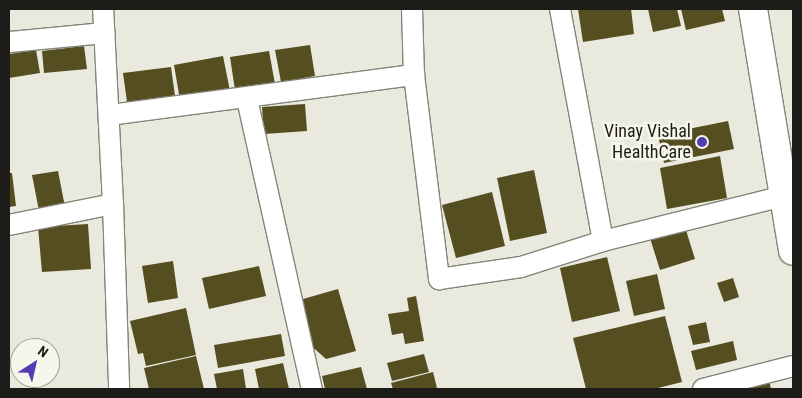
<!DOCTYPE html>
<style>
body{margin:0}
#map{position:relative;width:802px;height:398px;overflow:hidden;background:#eae9dd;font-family:"Roboto Condensed",sans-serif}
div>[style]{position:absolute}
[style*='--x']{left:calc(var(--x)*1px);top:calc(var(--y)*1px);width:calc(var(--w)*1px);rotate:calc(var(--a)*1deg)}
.building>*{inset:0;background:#544e21}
.roads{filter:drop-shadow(1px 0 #858479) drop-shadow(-1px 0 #858479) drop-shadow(0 1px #858479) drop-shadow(0 -1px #858479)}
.minor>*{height:20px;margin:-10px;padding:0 10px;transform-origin:10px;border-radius:10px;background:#fff}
.primary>*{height:28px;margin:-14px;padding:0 14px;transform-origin:14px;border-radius:14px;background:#fff}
.dots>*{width:14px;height:14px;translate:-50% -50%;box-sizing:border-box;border:2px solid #f7f6ea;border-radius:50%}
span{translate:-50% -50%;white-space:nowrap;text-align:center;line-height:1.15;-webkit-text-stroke:5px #f7f6ea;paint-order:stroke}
.poi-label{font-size:18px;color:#1d1c18}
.right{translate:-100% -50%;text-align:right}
.frame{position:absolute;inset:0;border:10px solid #1d1c18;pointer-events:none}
.north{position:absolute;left:10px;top:338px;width:50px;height:50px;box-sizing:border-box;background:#f7f6ea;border:1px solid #a09f96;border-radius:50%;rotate:35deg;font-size:14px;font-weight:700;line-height:20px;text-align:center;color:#1d1c18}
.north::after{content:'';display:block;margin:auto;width:18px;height:22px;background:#543cb4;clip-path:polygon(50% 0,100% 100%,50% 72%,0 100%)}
</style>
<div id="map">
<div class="building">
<i style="clip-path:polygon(578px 9px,631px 9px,634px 34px,583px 42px)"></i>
<i style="clip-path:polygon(648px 9px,677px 9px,681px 26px,653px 32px)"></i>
<i style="clip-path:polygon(681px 9px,722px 9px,725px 21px,686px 30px)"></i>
<i style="clip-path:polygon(310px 45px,315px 76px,281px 82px,275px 50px)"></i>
<i style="clip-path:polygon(84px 46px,87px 69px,44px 73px,42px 51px)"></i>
<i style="clip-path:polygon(36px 50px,40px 73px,9px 78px,9px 54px)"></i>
<i style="clip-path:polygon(269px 51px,275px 84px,235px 90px,230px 57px)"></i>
<i style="clip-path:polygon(223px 56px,230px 91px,180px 100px,174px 65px)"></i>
<i style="clip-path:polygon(171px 67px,176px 103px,128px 109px,123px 73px)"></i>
<i style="clip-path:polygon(305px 104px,307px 131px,264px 134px,262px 107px)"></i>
<i style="clip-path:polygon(728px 121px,734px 149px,664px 163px,658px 135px)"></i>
<i style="clip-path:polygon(720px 156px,727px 198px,667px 209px,660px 168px)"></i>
<i style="clip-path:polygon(534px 170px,547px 233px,510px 241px,497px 178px)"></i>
<i style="clip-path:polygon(58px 171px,66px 212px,40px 216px,32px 175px)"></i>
<i style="clip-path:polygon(9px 173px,12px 173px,16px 206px,9px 207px)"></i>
<i style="clip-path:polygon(492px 192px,505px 246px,456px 258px,442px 205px)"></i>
<i style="clip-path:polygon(88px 224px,91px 269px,42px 272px,38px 227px)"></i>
<i style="clip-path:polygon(685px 227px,695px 259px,660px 270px,650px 238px)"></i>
<i style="clip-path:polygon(607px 257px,620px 311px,572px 322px,560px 268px)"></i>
<i style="clip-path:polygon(173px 261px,178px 298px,148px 303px,142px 266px)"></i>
<i style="clip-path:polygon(259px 266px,266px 296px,209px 309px,202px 278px)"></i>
<i style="clip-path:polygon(657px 274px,665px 309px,634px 316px,626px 281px)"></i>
<i style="clip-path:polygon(733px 278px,739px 297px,724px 302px,717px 283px)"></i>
<i style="clip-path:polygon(338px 289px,356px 351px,326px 359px,308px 343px,296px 301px)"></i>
<i style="clip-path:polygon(416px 296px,424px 341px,405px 344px,403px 333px,392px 335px,388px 314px,409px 311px,407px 298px)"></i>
<i style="clip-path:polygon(186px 308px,196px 355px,146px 366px,143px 353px,138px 354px,130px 321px)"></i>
<i style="clip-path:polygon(665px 316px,682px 382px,654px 389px,586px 389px,573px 338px)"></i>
<i style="clip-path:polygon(706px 322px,710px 342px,693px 345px,688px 326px)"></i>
<i style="clip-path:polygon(281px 334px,285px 356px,218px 368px,214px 345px)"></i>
<i style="clip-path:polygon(733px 341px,737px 360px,696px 370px,691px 351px)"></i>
<i style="clip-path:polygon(424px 354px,429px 372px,392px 381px,387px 363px)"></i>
<i style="clip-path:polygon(196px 356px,204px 389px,149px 389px,144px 368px)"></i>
<i style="clip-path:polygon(283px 363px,289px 389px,259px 389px,255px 369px)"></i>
<i style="clip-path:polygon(361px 367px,367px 389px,325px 389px,322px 376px)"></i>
<i style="clip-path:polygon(243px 369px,246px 389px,217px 389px,214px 374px)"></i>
<i style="clip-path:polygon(433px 372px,437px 388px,393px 389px,391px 383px)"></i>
<i style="clip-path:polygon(768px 375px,771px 389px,747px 389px,745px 380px)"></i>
</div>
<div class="roads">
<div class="minor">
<i style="--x:412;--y:9;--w:66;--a:88.3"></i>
<i style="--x:414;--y:75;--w:206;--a:83"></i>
<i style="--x:439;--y:279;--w:83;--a:-8.3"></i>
<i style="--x:521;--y:267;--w:86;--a:-17.6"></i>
<i style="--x:603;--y:241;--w:187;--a:-14"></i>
<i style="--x:560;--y:9;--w:236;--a:79.5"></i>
<i style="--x:9;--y:42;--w:96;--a:-5.4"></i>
<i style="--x:247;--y:99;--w:297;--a:77.4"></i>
<i style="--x:109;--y:115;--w:308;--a:-7.5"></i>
<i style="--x:113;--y:204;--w:185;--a:88.1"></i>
<i style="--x:9;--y:225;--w:106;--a:-11.4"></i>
<i style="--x:113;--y:204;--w:195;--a:-92.9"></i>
<i style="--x:703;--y:389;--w:93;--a:-14.3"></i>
</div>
<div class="primary">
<i style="--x:753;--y:9;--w:245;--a:80.6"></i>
</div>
</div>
<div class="dots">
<i style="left:702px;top:142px;background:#543cb4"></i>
</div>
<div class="poi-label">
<span class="right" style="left:691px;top:142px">Vinay Vishal<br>HealthCare</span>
</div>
<div class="frame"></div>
<div class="north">N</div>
</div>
